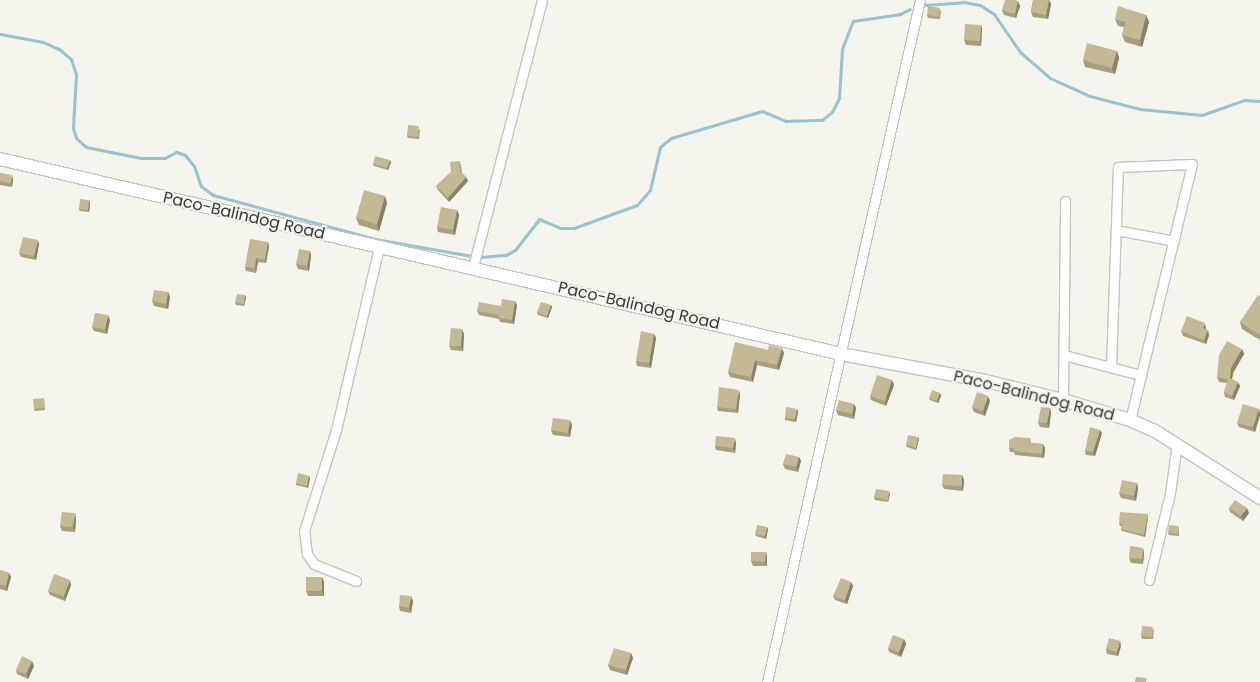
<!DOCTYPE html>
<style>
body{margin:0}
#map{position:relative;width:1260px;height:682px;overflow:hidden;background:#f5f4ed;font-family:Poppins,sans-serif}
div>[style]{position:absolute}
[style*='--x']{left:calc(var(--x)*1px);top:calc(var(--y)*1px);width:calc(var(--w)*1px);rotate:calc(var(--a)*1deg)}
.stream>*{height:3px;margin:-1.5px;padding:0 1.5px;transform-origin:1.5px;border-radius:1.5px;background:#97c3d2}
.roads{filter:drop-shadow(1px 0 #c4c3bd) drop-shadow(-1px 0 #c4c3bd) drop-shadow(0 1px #c4c3bd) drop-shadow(0 -1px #c4c3bd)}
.street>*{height:9px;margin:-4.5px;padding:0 4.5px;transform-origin:4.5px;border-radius:4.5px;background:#fff}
.secondary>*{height:12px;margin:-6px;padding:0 6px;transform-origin:6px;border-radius:6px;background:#fff}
.wall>*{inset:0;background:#a89f7f}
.shaded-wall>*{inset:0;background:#888268}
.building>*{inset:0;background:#c3b994}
span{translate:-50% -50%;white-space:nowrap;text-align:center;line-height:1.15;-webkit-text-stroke:4px #f5f4ed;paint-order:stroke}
.street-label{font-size:16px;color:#3a3937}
</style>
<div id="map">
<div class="stream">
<i style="--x:925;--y:5;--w:39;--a:-4"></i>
<i style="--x:964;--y:2;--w:16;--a:11"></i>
<i style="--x:980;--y:5;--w:17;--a:33"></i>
<i style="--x:994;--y:14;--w:46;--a:55.6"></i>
<i style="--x:1020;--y:52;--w:40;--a:41"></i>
<i style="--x:1050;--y:78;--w:44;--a:24.2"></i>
<i style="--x:1090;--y:96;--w:52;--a:14.6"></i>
<i style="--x:1140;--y:109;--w:62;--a:5.5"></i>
<i style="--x:1202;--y:115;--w:45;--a:-19.7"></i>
<i style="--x:1244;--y:100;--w:16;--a:4"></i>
<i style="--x:0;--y:34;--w:44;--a:10.5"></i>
<i style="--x:43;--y:42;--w:17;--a:24"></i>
<i style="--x:59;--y:49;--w:16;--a:40"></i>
<i style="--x:71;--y:59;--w:16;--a:72"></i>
<i style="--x:76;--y:74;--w:54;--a:93.2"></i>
<i style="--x:73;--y:128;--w:10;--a:73"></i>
<i style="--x:76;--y:138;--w:13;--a:42"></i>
<i style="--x:86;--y:147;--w:56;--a:11.3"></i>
<i style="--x:141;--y:158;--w:24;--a:0"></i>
<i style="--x:165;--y:158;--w:13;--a:-29"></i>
<i style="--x:176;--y:152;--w:9;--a:18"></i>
<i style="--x:185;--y:155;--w:14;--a:51"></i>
<i style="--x:194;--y:166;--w:21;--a:71"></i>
<i style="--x:201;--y:186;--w:15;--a:37"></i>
<i style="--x:213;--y:195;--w:168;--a:15.2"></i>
<i style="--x:375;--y:239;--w:97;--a:10"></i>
<i style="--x:481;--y:257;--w:25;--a:-5"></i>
<i style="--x:506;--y:255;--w:10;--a:-29"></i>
<i style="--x:515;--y:250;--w:39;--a:-52"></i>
<i style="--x:539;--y:219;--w:23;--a:23"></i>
<i style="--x:560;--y:228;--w:14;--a:0"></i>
<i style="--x:574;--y:228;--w:67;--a:-20.1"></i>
<i style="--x:637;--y:205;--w:20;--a:-49"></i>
<i style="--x:650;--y:190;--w:44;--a:-76.9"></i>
<i style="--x:660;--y:147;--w:14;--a:-39"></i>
<i style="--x:671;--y:138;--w:95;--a:-16.5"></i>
<i style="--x:762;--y:111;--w:26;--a:23"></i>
<i style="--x:786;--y:121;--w:36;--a:-2"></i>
<i style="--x:822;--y:120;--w:13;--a:-39"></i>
<i style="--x:832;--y:112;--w:16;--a:-63"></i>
<i style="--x:839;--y:98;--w:49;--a:-86.5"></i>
<i style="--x:842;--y:49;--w:30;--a:-69"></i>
<i style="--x:853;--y:21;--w:48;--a:-8.5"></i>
<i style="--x:900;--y:14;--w:11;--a:-27"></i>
</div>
<div class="roads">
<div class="street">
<i style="--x:1116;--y:230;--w:59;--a:10.7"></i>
<i style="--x:473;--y:267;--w:276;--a:-75.5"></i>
<i style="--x:1064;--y:355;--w:80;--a:14.6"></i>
<i style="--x:1111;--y:367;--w:200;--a:-88"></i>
<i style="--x:1118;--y:167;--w:74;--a:-2.3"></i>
<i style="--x:1192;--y:164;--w:263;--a:103.6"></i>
<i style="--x:1063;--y:400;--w:199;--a:-89.4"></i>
<i style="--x:1149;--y:580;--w:89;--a:-76.4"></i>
<i style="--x:1170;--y:493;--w:49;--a:-81.9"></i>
<i style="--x:356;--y:581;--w:45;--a:-158"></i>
<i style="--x:314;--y:564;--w:12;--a:-125"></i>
<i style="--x:307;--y:554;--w:23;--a:-97"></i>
<i style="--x:304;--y:531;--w:106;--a:-72.4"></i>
<i style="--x:336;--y:430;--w:189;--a:-76.8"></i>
<i style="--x:767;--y:682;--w:699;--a:-77.36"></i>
</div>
<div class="secondary">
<i style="--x:0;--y:159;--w:863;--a:13.05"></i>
<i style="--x:841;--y:354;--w:147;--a:10.5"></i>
<i style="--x:986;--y:381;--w:79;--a:13.9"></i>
<i style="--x:1063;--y:400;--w:70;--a:16.6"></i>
<i style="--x:1130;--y:420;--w:27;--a:24"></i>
<i style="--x:1155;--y:431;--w:125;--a:32.5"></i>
</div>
</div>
<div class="wall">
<i style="clip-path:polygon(1033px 0,1049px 0,1051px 4px,1048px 19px,1033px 17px,1031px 12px)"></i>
<i style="clip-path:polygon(1018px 1px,1020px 6px,1016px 18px,1004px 15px,1002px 10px)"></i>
<i style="clip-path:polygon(941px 10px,940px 19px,928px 18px,927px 15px)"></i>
<i style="clip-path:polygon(1146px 15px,1149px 22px,1142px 47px,1125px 42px,1122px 35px,1124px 27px,1118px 26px,1115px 19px)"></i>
<i style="clip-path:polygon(981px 25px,982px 29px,981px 46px,966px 45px,964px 40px)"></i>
<i style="clip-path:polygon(1117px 51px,1119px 58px,1115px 74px,1085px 67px,1083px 60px)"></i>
<i style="clip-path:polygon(420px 129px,419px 139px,408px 138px,407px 136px)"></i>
<i style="clip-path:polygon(459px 161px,461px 165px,462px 173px,466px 177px,468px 181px,449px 202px,438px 190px,436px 186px,451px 172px)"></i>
<i style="clip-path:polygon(391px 162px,388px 170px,374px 166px,373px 164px)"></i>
<i style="clip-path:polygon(0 173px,13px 179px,12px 187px,0 185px)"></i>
<i style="clip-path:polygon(385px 196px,387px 203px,379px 231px,359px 225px,356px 218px)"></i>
<i style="clip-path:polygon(89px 200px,90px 203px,89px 212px,80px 211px,79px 209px)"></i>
<i style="clip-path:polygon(457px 210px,459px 215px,455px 235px,438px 232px,437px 227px)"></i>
<i style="clip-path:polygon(268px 242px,269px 246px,266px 263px,258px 262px,256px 273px,246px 271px,245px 267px)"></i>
<i style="clip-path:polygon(39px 244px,36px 260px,21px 257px,19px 253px)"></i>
<i style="clip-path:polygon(310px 251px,311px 256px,309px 271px,298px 269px,296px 264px)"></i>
<i style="clip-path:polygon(168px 292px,170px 297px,168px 309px,154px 306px,152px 301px)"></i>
<i style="clip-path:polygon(245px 295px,246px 298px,244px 306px,236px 305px,235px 302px)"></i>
<i style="clip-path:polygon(1260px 296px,1260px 340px,1242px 329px,1240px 322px)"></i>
<i style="clip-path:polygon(517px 305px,514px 324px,500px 322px,499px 319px,479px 315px,477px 311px,501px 306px)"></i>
<i style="clip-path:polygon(551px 305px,552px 307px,548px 318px,538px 315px,537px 312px)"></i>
<i style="clip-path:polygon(110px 320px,107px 334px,94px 331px,92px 327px)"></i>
<i style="clip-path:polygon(1206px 328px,1206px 330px,1209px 335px,1206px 344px,1183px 336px,1181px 331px)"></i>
<i style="clip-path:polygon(464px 334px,463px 351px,451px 350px,449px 346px)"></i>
<i style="clip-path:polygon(654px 334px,656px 338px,651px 368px,637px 366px,636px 361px)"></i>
<i style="clip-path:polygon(1242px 349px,1244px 354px,1233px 373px,1232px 379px,1240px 386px,1234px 400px,1225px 397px,1224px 392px,1227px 383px,1219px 382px,1217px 377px)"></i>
<i style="clip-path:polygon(768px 350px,784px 353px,779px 370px,757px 365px,753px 382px,730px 377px,728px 372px)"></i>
<i style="clip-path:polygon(892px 380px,894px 385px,886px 406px,871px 400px,870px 396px)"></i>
<i style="clip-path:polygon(940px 393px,941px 396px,938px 403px,930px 400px,929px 398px)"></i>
<i style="clip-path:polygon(740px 394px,738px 413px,718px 411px,717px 407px)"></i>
<i style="clip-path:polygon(44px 398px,45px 410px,35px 411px,34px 409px)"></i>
<i style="clip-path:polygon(990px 401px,985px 416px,974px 412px,972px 407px)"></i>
<i style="clip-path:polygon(854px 404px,856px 408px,854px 419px,838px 415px,836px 410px)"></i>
<i style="clip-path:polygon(1050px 408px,1051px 413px,1049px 428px,1040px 427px,1038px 422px)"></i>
<i style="clip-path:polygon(797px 409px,798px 412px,796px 422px,785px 420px,785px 418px)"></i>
<i style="clip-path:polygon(1259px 409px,1260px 415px,1255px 432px,1239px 427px,1237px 423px)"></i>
<i style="clip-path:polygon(572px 425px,570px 437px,553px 435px,551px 430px)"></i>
<i style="clip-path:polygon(1102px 433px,1095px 456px,1086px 455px,1085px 451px)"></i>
<i style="clip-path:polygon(1030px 438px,1031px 443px,1043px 444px,1045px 448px,1044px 458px,1015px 455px,1014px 452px,1010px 452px,1009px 448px)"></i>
<i style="clip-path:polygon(919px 439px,916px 450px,907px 447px,906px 445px)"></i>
<i style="clip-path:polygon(736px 443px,735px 453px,716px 450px,715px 446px)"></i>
<i style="clip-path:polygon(799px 457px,801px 461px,798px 472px,785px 469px,783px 464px)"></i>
<i style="clip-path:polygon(962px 475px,964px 480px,963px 491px,944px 489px,942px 485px)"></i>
<i style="clip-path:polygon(309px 476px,310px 478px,308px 488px,296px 485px,296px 483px)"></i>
<i style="clip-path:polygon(1137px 483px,1138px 488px,1136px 501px,1121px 498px,1119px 493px)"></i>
<i style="clip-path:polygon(890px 494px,888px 502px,875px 500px,874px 497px)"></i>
<i style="clip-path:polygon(1229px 508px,1249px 513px,1243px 521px,1230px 512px)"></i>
<i style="clip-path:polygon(1148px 517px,1145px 537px,1122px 531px,1121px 529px,1122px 526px,1120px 526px,1119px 523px)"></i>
<i style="clip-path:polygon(76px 518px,75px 532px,62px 531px,60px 526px)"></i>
<i style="clip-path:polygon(1179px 528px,1179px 536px,1169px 535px,1168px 533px)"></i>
<i style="clip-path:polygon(768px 529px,766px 539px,756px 536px,755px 534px)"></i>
<i style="clip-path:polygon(766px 552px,767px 557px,767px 566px,753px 566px,751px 561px)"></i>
<i style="clip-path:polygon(1144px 552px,1143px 564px,1131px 563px,1129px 558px)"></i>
<i style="clip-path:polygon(0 570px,9px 573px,11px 577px,7px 591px,0 589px)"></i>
<i style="clip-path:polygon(322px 577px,324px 582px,324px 596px,308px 596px,306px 591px)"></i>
<i style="clip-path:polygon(851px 582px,853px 586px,847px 604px,835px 600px,833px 596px)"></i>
<i style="clip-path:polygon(71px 585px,65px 601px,50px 595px,48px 591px)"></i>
<i style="clip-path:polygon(413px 601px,411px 613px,400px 611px,399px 606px)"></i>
<i style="clip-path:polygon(1154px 629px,1153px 639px,1142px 639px,1141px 636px)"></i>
<i style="clip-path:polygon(904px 639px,906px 644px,901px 657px,889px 652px,888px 648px)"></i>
<i style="clip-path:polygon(1121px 646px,1118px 656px,1107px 654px,1106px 649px)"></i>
<i style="clip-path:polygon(631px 653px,633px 658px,627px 675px,610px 670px,608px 665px)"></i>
<i style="clip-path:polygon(34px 666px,28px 679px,17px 674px,16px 670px)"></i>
</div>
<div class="shaded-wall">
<i style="clip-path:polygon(1049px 0,1051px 4px,1048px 19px,1046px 15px)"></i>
<i style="clip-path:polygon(1018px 1px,1020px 6px,1016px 18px,1015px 14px)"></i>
<i style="clip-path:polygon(1146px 15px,1149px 22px,1142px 47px,1140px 40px)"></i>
<i style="clip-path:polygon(981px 25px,982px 29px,981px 46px,980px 41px)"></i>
<i style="clip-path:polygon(1117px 51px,1119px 58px,1115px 74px,1112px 68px)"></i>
<i style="clip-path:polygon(390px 160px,391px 162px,388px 170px,387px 168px)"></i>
<i style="clip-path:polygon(12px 175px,13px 179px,12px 187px,11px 183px)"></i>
<i style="clip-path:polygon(466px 177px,468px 181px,449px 202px,448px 198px)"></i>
<i style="clip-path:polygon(385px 196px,387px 203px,379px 231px,377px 224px)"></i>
<i style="clip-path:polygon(89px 200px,90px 203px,89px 212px,88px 210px)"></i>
<i style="clip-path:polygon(457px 210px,459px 215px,455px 235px,453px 230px)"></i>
<i style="clip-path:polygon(38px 240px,39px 244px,36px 260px,34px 256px)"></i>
<i style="clip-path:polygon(268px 242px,269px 246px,266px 263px,265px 259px)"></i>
<i style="clip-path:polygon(310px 251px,311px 256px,309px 271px,307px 266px)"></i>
<i style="clip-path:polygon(256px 258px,258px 262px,256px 273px,255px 268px)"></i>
<i style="clip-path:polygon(168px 292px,170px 297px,168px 309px,166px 304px)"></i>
<i style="clip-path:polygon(245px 295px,246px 298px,244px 306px,244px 304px)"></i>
<i style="clip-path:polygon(515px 301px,517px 305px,514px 324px,512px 320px)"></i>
<i style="clip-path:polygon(551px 305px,552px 307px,548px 318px,547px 316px)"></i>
<i style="clip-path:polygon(108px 315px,110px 320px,107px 334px,105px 329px)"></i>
<i style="clip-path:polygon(1205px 323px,1206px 328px,1204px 333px,1203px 328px)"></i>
<i style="clip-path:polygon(462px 329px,464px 334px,463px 351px,461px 346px)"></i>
<i style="clip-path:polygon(1208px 330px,1209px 335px,1206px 344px,1204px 340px)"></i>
<i style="clip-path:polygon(654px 334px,656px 338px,651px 368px,649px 363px)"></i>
<i style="clip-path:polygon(782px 348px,784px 353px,779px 370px,777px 365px)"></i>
<i style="clip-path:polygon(1242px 349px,1244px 354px,1233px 373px,1231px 383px,1230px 378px,1231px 368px)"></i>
<i style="clip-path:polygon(755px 360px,757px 365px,753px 382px,751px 377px)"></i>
<i style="clip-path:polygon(892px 380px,894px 385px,886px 406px,885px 401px)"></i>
<i style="clip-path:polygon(1238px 382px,1240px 386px,1234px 400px,1232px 396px)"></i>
<i style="clip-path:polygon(739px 390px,740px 394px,738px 413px,736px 409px)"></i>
<i style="clip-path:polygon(940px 393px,941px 396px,938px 403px,937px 401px)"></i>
<i style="clip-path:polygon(988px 396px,990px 401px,985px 416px,983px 411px)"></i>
<i style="clip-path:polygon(854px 404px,856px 408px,854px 419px,852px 414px)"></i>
<i style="clip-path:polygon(1050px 408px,1051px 413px,1049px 428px,1047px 423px)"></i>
<i style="clip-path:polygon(797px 409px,798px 412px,796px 422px,795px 419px)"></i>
<i style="clip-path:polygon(1259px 409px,1260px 415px,1255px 432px,1253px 427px)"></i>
<i style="clip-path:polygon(570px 420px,572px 425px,570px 437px,568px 433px)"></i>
<i style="clip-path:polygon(1100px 430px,1102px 433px,1095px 456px,1093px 452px)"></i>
<i style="clip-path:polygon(918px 437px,919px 439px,916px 450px,916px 448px)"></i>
<i style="clip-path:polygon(735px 438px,736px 443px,735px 453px,733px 448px)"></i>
<i style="clip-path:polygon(1043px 444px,1045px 448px,1044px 458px,1042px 454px)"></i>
<i style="clip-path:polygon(799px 457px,801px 461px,798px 472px,796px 467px)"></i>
<i style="clip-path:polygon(962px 475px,964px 480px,963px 491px,962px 486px)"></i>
<i style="clip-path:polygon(309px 476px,310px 478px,308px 488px,307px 486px)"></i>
<i style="clip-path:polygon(1137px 483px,1138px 488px,1136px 501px,1134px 496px)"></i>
<i style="clip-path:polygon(889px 491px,890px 494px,888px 502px,888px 500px)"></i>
<i style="clip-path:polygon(1247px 508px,1249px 513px,1243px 521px,1241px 516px)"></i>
<i style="clip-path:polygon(75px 513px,76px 518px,75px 532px,73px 527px)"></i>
<i style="clip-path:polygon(1148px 514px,1148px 517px,1145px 537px,1144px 535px)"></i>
<i style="clip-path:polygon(767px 527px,768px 529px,766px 539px,765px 536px)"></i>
<i style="clip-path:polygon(1143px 548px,1144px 552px,1143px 564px,1142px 559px)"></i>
<i style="clip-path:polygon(766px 552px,767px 557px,767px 566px,765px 562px)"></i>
<i style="clip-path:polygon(9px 573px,11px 577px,7px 591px,6px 586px)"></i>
<i style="clip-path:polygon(322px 577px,324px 582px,324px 596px,322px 591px)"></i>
<i style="clip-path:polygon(70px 580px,71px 585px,65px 601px,64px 596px)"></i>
<i style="clip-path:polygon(851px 582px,853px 586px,847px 604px,845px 600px)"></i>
<i style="clip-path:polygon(411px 596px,413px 601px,411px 613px,409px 608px)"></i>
<i style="clip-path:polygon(904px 639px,906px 644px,901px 657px,899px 652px)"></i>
<i style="clip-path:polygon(1120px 641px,1121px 646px,1118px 656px,1117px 652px)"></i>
<i style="clip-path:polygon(631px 653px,633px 658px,627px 675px,626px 670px)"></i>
<i style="clip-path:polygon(32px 661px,34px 666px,28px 679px,26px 674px)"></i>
</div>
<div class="building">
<i style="clip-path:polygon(1005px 0,1015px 0,1018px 1px,1015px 14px,1002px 10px)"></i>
<i style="clip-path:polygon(1033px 0,1049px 0,1046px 15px,1031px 12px)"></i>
<i style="clip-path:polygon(928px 6px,940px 8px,939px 17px,927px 15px)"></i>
<i style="clip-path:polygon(1118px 6px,1146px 15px,1140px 40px,1122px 35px,1126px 22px,1115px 19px)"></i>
<i style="clip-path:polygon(965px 24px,981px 25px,980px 41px,964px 40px)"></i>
<i style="clip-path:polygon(1087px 43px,1117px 51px,1112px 68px,1083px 60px)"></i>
<i style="clip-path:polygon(408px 125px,419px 126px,418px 137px,407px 136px)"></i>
<i style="clip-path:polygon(375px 156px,390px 160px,387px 168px,373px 164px)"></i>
<i style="clip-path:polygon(459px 161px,460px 172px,466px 177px,448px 198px,436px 186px,451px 172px,450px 162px)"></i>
<i style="clip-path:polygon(0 173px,12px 175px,11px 183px,0 181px)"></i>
<i style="clip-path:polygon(364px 190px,385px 196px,377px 224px,356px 218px)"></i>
<i style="clip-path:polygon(80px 199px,89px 200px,88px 210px,79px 209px)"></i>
<i style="clip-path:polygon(441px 207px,457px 210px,453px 230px,437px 227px)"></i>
<i style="clip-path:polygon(23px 237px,38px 240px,34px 256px,19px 253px)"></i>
<i style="clip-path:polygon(250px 239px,268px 242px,265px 259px,256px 258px,255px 268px,245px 267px)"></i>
<i style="clip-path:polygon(299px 249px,310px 251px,307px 266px,296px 264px)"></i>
<i style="clip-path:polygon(154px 290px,168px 292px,166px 304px,152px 301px)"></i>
<i style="clip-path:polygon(237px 294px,245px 295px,244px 304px,235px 302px)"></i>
<i style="clip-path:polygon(1258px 295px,1260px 296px,1260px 335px,1240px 322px)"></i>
<i style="clip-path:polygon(502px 299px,515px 301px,512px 320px,499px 318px,499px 315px,477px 311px,479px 302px,501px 306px)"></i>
<i style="clip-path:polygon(541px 302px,551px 305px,547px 316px,537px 312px)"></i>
<i style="clip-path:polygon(95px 313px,108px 315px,105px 329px,92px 327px)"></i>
<i style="clip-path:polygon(1187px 316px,1205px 323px,1203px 328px,1208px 330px,1204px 340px,1181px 331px)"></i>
<i style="clip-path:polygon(451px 328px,462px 329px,461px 346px,449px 346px)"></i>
<i style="clip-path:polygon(641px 331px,654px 334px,649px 363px,636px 361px)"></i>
<i style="clip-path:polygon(1227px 341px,1242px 349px,1231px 368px,1230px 378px,1238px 382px,1232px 396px,1224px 392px,1228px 379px,1217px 377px,1219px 355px)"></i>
<i style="clip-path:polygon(735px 342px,768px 350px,769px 345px,782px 348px,777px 365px,755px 360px,751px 377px,728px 372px)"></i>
<i style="clip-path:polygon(877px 375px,892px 380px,885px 401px,870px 396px)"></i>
<i style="clip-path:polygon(719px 387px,739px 390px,736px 409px,717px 407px)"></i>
<i style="clip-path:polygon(932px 390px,940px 393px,937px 401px,929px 398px)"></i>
<i style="clip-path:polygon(977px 392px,988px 396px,983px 411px,972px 407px)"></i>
<i style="clip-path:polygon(44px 398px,45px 408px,34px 409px,33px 399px)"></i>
<i style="clip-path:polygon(839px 400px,854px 404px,852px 414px,836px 410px)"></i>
<i style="clip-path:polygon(1243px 404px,1259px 409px,1253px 427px,1237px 423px)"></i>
<i style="clip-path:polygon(786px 407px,797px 409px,795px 419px,785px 418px)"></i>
<i style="clip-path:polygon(1041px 407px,1050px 408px,1047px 423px,1038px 422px)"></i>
<i style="clip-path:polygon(553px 418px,570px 420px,568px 433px,551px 430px)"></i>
<i style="clip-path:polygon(1090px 427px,1100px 430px,1093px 452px,1085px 451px)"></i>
<i style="clip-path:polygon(908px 435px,918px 437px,916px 448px,906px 445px)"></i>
<i style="clip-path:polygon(716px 436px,735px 438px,733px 448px,715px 446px)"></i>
<i style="clip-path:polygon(1015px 437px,1030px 438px,1029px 443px,1043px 444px,1042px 454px,1014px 451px,1014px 448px,1009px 448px,1009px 440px)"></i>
<i style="clip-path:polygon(786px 454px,799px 457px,796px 467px,783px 464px)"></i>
<i style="clip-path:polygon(298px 473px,309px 476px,307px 486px,296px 483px)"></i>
<i style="clip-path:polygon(943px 474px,962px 475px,962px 486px,942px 485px)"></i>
<i style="clip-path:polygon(1122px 480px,1137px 483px,1134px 496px,1119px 493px)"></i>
<i style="clip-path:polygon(876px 489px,889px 491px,888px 500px,874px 497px)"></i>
<i style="clip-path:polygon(1235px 500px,1247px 508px,1241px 516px,1229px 508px)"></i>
<i style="clip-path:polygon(62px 512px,75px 513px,73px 527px,60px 526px)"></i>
<i style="clip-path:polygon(1120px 512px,1148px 514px,1144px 535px,1121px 529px,1122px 524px,1119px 523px)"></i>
<i style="clip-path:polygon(757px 525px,767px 527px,765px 536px,755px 534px)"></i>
<i style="clip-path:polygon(1169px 525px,1179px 526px,1178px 534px,1168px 533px)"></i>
<i style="clip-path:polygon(1130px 546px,1143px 548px,1142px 559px,1129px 558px)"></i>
<i style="clip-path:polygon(751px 552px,766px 552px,765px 562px,751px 561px)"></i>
<i style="clip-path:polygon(0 570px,9px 573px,6px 586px,0 585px)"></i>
<i style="clip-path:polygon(54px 574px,70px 580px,64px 596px,48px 591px)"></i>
<i style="clip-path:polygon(306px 577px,322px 577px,322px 591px,306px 591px)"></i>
<i style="clip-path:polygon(841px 578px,851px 582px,845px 600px,833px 596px)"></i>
<i style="clip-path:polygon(400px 595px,411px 596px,409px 608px,399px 606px)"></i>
<i style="clip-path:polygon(1142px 626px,1153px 627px,1152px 637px,1141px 636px)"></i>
<i style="clip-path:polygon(893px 635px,904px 639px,899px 652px,888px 648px)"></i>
<i style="clip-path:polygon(1109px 638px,1120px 641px,1117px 652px,1106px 649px)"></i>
<i style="clip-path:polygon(614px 648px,631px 653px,626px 670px,608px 665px)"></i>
<i style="clip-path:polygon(22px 656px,32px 661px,26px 674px,16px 670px)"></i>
<i style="clip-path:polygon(1136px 677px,1147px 678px,1146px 682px,1135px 682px)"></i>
</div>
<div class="street-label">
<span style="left:244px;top:216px;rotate:13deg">Paco-Balindog Road</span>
<span style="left:639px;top:306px;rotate:13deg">Paco-Balindog Road</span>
<span style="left:1034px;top:396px;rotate:14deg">Paco-Balindog Road</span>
</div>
</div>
